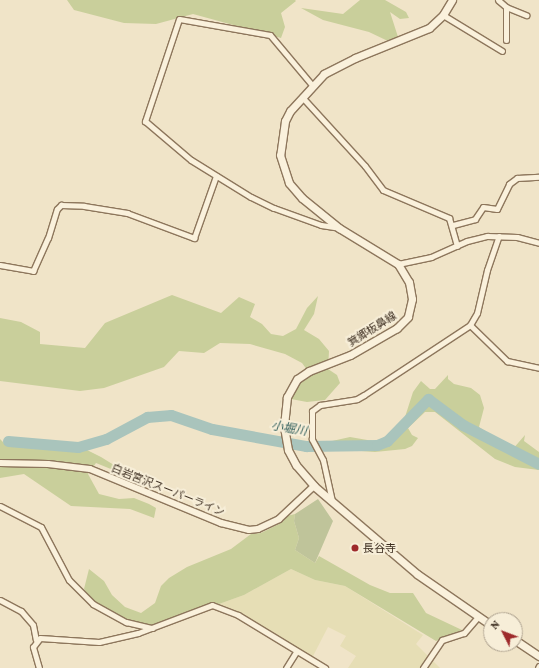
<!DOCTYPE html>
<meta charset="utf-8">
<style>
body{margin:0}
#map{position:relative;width:539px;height:668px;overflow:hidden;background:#f0e4c8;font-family:"Crimson Pro","Noto Sans JP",serif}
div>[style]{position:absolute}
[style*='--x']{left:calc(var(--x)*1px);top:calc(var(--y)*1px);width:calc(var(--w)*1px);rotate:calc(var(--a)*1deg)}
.farmland>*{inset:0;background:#e6deb5}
.green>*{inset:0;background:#c9cf9b}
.cemetery>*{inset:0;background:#bfc49a}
.river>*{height:11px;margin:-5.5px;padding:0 5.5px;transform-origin:5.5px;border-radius:5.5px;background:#a9c4bc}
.roads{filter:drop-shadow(1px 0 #8d765c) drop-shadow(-1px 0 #8d765c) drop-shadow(0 1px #8d765c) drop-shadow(0 -1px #8d765c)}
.minor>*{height:5px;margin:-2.5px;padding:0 2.5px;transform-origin:2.5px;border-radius:2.5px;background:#faf1dc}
.tertiary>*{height:6px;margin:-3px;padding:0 3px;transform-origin:3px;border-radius:3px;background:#faf1dc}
.secondary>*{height:7px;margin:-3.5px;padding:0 3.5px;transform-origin:3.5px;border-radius:3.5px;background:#faf1dc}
.dots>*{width:11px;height:11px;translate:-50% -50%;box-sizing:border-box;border:2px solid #f7eed8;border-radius:50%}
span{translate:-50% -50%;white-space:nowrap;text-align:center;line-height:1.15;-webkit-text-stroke:4px #f7eed8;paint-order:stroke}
.street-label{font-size:11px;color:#3d2e20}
.poi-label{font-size:11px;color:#3d2e20}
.left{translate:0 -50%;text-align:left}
.water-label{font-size:12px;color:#2f5d5a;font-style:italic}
.north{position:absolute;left:483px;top:612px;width:40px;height:40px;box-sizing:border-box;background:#f7eed8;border:1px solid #ada18e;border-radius:50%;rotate:312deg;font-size:11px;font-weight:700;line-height:16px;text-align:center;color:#3d2e20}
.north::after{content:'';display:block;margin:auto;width:14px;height:18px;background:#9e2a2b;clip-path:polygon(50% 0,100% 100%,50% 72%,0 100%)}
</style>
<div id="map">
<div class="farmland">
<i style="clip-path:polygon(291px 569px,315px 580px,345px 586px,423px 635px,416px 644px,440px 668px,348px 668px,356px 656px,340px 646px,346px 636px,328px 627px,312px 658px,240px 613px,219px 604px,244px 595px)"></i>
</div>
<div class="green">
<i style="clip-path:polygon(67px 0,295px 0,296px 1px,281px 13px,285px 27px,281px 38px,193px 14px,156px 24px,124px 23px,74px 10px)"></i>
<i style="clip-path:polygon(360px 0,385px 0,406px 12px,409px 18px,400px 19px,390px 12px,398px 37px,390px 42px,369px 32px,323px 20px,301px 8px,343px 14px)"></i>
<i style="clip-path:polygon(172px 295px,221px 313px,239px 297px,255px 304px,250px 317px,262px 324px,271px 334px,283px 336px,296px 329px,307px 308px,318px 296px,314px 314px,304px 330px,319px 339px,329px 351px,328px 369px,337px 375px,340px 383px,325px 400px,307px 402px,291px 399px,299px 384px,310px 374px,302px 363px,285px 354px,250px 344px,220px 343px,204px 353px,179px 351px,164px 367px,104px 388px,80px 391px,0 381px,0 318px,21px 322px,40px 332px,40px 344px,85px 348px,105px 323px)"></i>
<i style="clip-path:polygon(448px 375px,448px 379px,454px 384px,471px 388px,480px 395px,484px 408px,479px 427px,512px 450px,525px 435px,524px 441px,539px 452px,539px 470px,515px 467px,495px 459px,435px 412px,425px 412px,408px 428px,412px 435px,418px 438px,412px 446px,405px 449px,375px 452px,334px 449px,328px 446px,332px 441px,350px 437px,373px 441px,385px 439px,405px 417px,413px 392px,421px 381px,430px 389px,435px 389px)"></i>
<i style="clip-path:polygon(0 439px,5px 444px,87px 450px,101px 457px,138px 480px,96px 463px,88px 474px,99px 494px,119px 499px,134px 498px,149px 504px,156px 508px,154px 518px,130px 509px,71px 506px,24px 474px,0 478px)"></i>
<i style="clip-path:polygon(295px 514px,294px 521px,299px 538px,295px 550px,315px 563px,319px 556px,370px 585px,390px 593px,413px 593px,426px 613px,462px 630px,436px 641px,345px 586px,315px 580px,291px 569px,244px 595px,219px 604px,212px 603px,152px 625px,128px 620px,110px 612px,94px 602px,84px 589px,89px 569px,104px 581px,112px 595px,125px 607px,141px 613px,155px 603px,161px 586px,169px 578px,187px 567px,231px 549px,251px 534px,261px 533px,279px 524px,287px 516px)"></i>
</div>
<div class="cemetery">
<i style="clip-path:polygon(318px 499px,333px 521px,315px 563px,295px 550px,299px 538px,294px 521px,295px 514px)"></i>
</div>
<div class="river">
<i style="--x:8;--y:441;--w:70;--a:4.9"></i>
<i style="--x:78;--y:447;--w:29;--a:-16"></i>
<i style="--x:106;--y:439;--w:47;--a:-28.2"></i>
<i style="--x:147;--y:417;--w:24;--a:-5"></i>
<i style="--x:171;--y:415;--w:43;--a:18.9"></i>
<i style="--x:212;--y:429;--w:96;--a:10.3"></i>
<i style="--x:306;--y:446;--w:71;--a:-0.8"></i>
<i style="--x:377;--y:445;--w:11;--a:-22"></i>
<i style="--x:387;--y:441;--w:59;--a:-45.7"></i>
<i style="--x:428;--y:399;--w:44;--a:36.6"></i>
<i style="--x:463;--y:425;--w:85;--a:27.2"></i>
</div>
<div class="roads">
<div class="minor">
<i style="--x:498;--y:0;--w:11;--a:41"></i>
<i style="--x:506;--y:7;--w:22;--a:22"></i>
<i style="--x:506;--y:7;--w:33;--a:90"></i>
<i style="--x:443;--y:15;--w:69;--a:31.4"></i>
<i style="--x:312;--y:85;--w:65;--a:-130"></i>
<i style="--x:270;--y:35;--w:92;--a:-170"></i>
<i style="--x:179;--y:19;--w:108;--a:108.4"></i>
<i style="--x:145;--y:121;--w:60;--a:40.3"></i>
<i style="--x:191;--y:160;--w:70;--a:31.7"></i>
<i style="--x:251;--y:197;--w:25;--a:26"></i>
<i style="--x:274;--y:208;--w:50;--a:19.9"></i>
<i style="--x:321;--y:225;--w:18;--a:9"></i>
<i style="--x:302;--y:97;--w:93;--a:47.6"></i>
<i style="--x:365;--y:166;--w:30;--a:53"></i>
<i style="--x:383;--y:190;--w:72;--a:23"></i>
<i style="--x:449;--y:218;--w:29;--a:74"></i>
<i style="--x:453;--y:225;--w:23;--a:-15"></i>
<i style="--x:475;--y:219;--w:14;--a:-56"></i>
<i style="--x:483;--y:207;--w:14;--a:8"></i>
<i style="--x:497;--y:209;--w:28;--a:-64"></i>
<i style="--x:509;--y:184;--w:10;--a:-37"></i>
<i style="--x:517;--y:178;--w:22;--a:-3"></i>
<i style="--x:398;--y:264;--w:34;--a:-12"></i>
<i style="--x:431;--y:257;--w:39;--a:-24"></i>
<i style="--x:467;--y:241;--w:21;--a:-14"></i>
<i style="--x:487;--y:236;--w:30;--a:2"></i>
<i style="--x:517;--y:237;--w:23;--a:15"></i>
<i style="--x:0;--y:265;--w:34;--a:10"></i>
<i style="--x:33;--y:271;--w:36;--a:-66"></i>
<i style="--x:48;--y:238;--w:30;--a:-73"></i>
<i style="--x:57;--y:209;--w:6;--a:-45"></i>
<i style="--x:61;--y:205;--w:23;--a:2"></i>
<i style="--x:84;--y:206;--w:44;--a:9.2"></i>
<i style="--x:127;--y:213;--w:72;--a:20.5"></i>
<i style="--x:194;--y:238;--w:66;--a:-70.5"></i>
<i style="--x:470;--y:325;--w:52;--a:44.2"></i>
<i style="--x:507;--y:361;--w:33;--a:12"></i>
<i style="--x:332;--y:501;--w:42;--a:-102.4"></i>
<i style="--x:323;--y:460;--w:24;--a:-118"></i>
<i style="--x:312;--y:439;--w:28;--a:-90"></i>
<i style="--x:312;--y:411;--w:10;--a:-37"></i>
<i style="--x:320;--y:405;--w:37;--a:-9"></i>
<i style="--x:357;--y:399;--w:8;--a:-30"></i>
<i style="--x:364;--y:395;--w:127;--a:-33.4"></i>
<i style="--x:470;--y:325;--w:14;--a:-60"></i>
<i style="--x:477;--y:313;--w:44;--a:-76.9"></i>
<i style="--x:487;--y:270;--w:36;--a:-71"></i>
<i style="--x:0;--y:506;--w:46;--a:27.1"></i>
<i style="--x:41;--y:527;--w:60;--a:62.2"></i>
<i style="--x:69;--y:580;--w:34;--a:45"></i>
<i style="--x:93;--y:604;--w:38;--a:29"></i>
<i style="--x:126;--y:622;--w:27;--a:13"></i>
<i style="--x:0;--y:600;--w:24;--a:28"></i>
<i style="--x:21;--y:611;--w:18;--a:49"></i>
<i style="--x:33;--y:625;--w:15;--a:79"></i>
<i style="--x:39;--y:668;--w:22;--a:-106"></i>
<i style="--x:33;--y:647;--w:11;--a:-52"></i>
<i style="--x:40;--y:638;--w:59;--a:3.9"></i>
<i style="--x:99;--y:642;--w:40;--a:-13"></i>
<i style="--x:138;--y:633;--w:79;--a:-20.7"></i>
<i style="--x:212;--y:605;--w:28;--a:21"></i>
<i style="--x:238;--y:615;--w:102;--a:31.3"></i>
<i style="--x:286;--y:668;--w:19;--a:-58"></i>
<i style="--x:423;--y:668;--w:34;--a:-56"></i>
<i style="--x:442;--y:640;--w:23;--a:-18"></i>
<i style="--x:464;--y:633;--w:21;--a:-49"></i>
<i style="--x:538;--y:668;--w:2;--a:-63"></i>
</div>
<div class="tertiary">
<i style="--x:0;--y:463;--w:48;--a:1.2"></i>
<i style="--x:48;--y:464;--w:42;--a:6.8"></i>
<i style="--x:90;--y:469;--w:142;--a:22.4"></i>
<i style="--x:221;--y:523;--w:29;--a:14"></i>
<i style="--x:249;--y:530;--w:9;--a:-6"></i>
<i style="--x:258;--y:529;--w:23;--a:-25"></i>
<i style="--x:279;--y:519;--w:48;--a:-43.3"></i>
</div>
<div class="secondary">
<i style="--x:452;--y:0;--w:17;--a:121"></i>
<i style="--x:443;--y:15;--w:19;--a:137"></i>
<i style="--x:429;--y:28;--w:80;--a:157.9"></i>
<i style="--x:355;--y:58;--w:35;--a:153"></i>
<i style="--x:324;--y:74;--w:50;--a:132.6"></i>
<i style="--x:290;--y:111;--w:11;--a:117"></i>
<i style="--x:285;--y:121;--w:34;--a:98"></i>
<i style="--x:280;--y:155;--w:29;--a:72"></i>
<i style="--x:289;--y:183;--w:20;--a:49"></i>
<i style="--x:302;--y:198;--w:48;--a:39"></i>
<i style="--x:339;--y:228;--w:69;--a:31.4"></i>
<i style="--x:398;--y:264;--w:21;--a:59"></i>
<i style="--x:409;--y:282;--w:17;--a:80"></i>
<i style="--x:412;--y:299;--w:18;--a:103"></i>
<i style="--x:408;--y:317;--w:16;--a:135"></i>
<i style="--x:397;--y:328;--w:54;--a:150.1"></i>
<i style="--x:350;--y:355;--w:44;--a:158.7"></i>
<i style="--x:309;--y:371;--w:14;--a:146"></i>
<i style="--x:297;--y:379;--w:21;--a:119"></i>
<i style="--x:287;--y:397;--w:30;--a:96"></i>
<i style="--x:284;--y:427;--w:23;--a:80"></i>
<i style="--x:288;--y:450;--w:17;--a:62"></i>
<i style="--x:296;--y:465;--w:28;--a:49"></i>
<i style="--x:314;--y:486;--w:135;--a:40.5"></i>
<i style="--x:417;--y:574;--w:90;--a:34.6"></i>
<i style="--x:515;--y:640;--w:29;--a:34"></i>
</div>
</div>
<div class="dots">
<i style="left:355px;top:548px;background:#9e2a2b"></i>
</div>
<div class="street-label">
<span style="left:372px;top:329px;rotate:-32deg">箕郷板鼻線</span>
<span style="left:168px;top:490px;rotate:22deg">白岩宮沢スーパーライン</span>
</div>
<div class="poi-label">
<span class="left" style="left:363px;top:548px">長谷寺</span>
</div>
<div class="water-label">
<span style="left:289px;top:429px;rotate:10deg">小堀川</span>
</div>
<div class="north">N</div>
</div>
